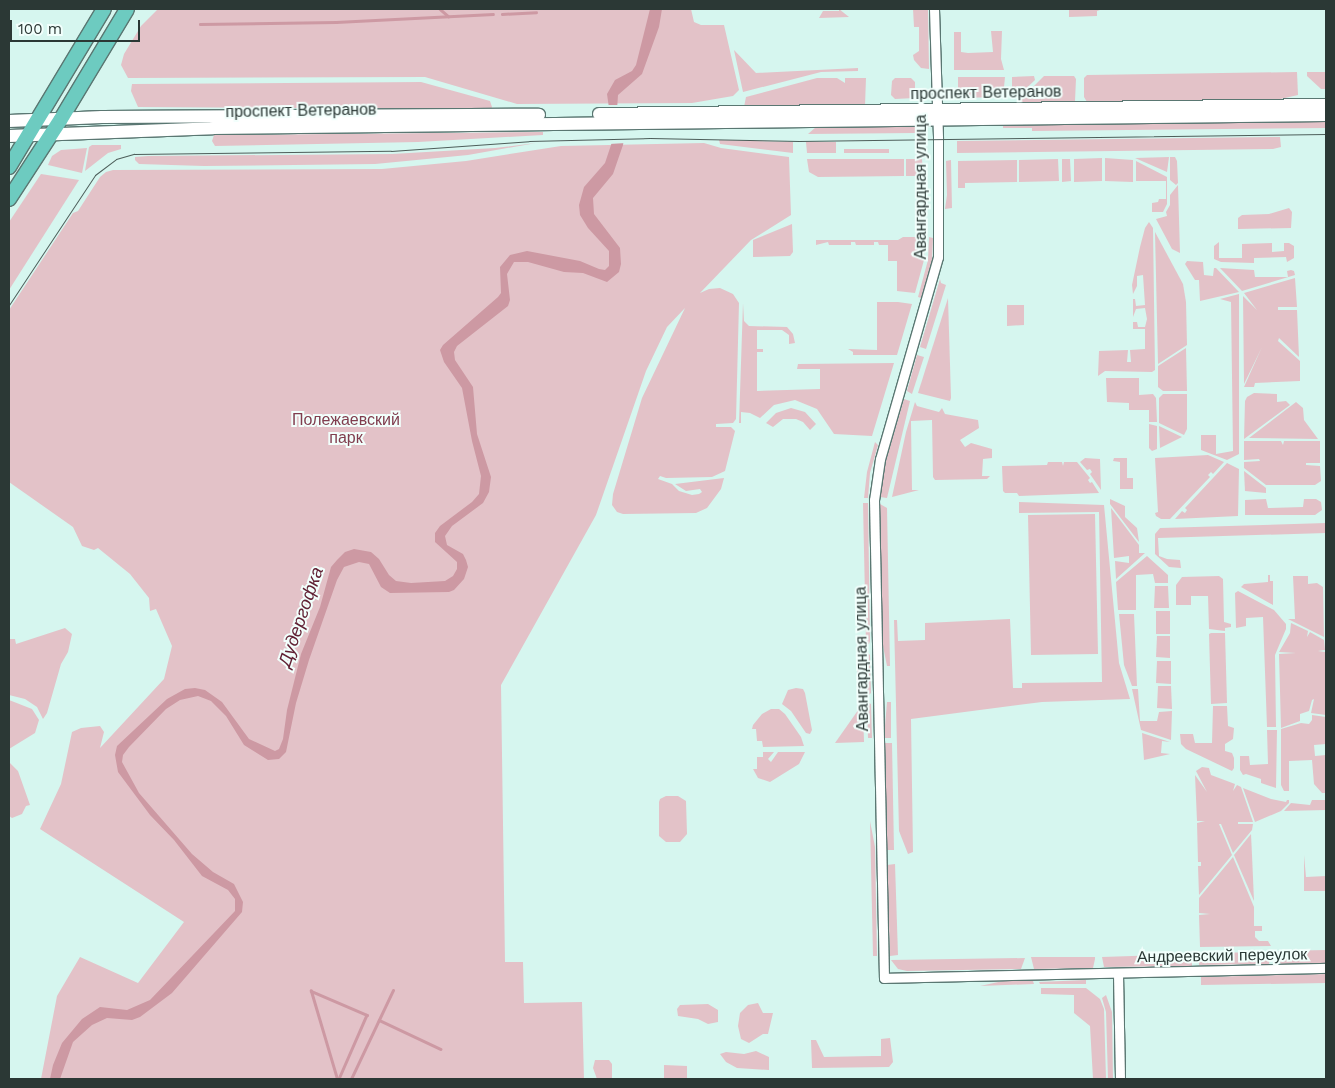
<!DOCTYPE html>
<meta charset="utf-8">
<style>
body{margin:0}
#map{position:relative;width:1335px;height:1088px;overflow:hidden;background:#d6f6ef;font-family:"Work Sans",sans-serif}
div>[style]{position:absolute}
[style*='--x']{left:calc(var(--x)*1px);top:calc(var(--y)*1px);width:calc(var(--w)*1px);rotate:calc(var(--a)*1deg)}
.green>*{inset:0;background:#e3c2c8}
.water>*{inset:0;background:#cd99a3}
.pier>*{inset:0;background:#d6f6ef}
.stream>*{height:2.5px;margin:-1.25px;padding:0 1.25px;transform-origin:1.25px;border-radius:1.25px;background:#cd99a3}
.roads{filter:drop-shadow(1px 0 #5a7772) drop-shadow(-1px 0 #5a7772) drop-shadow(0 1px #5a7772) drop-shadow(0 -1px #5a7772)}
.minor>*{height:9px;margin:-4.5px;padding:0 4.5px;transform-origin:4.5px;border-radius:4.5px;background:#fff}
.secondary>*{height:12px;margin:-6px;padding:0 6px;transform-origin:6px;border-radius:6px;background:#fff}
.primary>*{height:14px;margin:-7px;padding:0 7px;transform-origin:7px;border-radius:7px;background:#6dcbc0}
.tram>*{height:1px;margin:-0.5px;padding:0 0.5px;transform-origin:0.5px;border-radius:0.5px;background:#4d5e5a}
span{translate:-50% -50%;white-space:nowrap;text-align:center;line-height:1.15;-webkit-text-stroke:4px #f2fffc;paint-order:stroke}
.street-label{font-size:16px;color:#2b3835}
.park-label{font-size:16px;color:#803d4e}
.water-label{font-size:18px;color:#612134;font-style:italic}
.frame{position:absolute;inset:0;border:10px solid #2b3835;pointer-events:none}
.scale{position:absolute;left:10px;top:20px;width:130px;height:22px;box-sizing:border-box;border:2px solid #2b3835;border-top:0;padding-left:6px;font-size:15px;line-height:18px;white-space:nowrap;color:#2b3835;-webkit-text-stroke:4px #f2fffc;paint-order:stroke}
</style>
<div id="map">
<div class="green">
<i style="clip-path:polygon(158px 9px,691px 9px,694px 22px,701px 25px,724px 25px,739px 90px,733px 96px,692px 103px,517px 104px,425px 77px,128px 78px,121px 65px,124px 54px,141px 26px)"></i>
<i style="clip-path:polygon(839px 9px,849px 17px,819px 18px,823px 11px,839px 11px)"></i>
<i style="clip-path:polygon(913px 9px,928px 9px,929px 69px,921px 68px,914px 60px,913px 55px,919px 51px,919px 27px,914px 27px)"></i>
<i style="clip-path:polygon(1069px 9px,1100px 9px,1100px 10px,1097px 11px,1097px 16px,1069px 17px)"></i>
<i style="clip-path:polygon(991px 31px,1002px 31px,1001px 59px,1004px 70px,954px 70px,954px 32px,961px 32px,961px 52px,968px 53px,993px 52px)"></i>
<i style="clip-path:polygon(734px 50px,756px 73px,858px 68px,858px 71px,821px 72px,743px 92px)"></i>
<i style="clip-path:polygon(1297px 72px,1298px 95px,1276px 100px,1087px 102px,1084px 97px,1084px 78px,1087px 75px)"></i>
<i style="clip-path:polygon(1307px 72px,1326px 72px,1326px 89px,1321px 89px,1307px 76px)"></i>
<i style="clip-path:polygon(1034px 76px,1035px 80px,1018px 96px,1012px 97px,1012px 77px)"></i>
<i style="clip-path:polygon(1044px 76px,1074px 76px,1076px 79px,1075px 101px,1072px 103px,1020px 104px,1021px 99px)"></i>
<i style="clip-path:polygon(958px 77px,1005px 77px,1003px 97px,958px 98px)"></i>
<i style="clip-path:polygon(817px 78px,837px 78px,845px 83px,845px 78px,866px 78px,865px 106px,744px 107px,746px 97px)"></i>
<i style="clip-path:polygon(895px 78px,911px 78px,915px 82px,915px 98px,895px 99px,891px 95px,892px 81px)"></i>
<i style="clip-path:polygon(421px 82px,490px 101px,492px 107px,491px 109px,138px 107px,131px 91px,132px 84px)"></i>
<i style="clip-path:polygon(1326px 120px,1326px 128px,1032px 131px,1032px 128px,1003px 128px,1003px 124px)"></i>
<i style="clip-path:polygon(915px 125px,915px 133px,808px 134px,816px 127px)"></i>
<i style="clip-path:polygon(543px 132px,543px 135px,418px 142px,215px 146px,212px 141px,214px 135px)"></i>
<i style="clip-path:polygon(1280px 137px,1281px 147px,1273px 149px,957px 153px,957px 141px)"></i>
<i style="clip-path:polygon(719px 140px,793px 142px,793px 153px,720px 144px)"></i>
<i style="clip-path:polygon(806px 142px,836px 142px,836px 153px,807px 153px)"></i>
<i style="clip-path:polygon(536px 143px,468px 155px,375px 164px,204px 166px,139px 164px,135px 160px,135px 157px,148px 156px,392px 154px,495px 148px)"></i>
<i style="clip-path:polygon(704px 143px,721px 148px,789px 157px,791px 215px,751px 240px,700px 293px,709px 289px,720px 288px,733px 294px,739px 303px,736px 419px,733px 423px,716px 424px,716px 427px,731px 427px,735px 431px,725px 471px,712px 477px,666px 478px,660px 476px,658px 479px,672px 484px,679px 491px,692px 495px,699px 494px,702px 492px,700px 489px,686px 491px,675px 484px,724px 478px,721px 489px,707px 508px,696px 513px,623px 514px,617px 512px,612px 505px,613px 494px,642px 398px,685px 308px,667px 327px,646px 371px,596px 515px,501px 685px,505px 962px,523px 962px,524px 1003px,582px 1002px,584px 1079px,41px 1079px,57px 996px,80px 957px,138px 983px,184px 922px,40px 829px,61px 784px,72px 732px,81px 728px,100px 726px,104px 732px,100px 748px,164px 679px,172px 646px,156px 609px,150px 611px,149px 598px,130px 574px,98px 548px,94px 550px,82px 546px,73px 527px,9px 482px,9px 310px,73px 213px,78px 211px,100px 177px,106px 172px,113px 170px,382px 169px,466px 161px,561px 146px)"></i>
<i style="clip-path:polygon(92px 145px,121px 145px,121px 149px,108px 153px,85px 171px,89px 147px)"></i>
<i style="clip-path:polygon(87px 148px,82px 173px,48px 165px,52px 156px,61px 150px)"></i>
<i style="clip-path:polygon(844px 149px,889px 149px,889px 153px,844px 153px)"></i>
<i style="clip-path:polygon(1169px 157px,1167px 172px,1135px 158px)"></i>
<i style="clip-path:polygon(1170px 157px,1175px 157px,1177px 161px,1178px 183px,1176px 185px,1170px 180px)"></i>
<i style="clip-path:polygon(1102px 158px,1102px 181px,1074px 182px,1074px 159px)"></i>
<i style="clip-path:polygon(1105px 158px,1133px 160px,1133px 182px,1105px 181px)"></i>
<i style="clip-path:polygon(807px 159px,904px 159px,904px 176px,818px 177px,809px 172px)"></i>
<i style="clip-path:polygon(906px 159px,922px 159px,923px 176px,906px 176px)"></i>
<i style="clip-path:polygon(1058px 159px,1059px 181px,1019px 182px,1019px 160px)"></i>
<i style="clip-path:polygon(1062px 159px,1070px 159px,1071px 181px,1062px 182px)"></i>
<i style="clip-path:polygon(951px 160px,952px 208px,945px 209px,947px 195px,946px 161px)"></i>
<i style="clip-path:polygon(1017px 160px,1017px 182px,965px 183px,965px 188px,958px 188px,958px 161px)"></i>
<i style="clip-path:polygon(1136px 161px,1167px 177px,1167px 204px,1163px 212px,1152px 212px,1152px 203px,1158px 202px,1159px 199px,1166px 199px,1166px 181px,1136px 181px)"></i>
<i style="clip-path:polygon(41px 174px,79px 180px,9px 290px,9px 222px)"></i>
<i style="clip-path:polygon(1178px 185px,1180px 253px,1172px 249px,1156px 219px,1167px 216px,1166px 212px,1170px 205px,1170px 195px)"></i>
<i style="clip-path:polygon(915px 205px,924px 205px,924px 229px,917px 229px)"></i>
<i style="clip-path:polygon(1289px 208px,1292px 212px,1291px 228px,1238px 229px,1238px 218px,1242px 215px,1269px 214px)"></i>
<i style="clip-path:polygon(1149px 222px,1153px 228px,1155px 370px,1152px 372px,1105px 371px,1098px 376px,1099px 351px,1128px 350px,1127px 362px,1131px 362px,1130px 350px,1145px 349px,1145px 329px,1133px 329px,1133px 322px,1137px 322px,1138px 327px,1145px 327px,1147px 319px,1145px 308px,1136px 309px,1133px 317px,1133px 299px,1135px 299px,1136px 306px,1145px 305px,1143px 275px,1137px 276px,1137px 286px,1133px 294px,1132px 285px,1140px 247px,1145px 228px)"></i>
<i style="clip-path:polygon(792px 224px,793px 252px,790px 256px,753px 257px,753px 240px)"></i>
<i style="clip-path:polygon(1155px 232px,1183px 284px,1186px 302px,1187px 345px,1158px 364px)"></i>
<i style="clip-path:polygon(903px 237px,925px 237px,924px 260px,915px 293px,897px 291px,897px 261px,888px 261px,888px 245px,879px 245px,878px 242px,874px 242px,874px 245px,856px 245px,855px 242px,851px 242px,851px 245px,829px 245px,828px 242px,816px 245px,816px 240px,898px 240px)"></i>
<i style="clip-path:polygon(929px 237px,933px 238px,932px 260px,921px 298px,918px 297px,928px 260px)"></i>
<i style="clip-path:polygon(1219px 242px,1219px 258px,1242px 258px,1242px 244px,1272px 243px,1272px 252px,1284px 251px,1284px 243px,1289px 243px,1294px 246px,1294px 258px,1287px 262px,1286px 257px,1254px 258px,1254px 263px,1221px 262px,1214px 259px,1214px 246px)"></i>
<i style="clip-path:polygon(1187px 261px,1203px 262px,1204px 275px,1213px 276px,1214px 268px,1216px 268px,1239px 292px,1200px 301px,1199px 280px,1195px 280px,1185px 264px)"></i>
<i style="clip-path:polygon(1220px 268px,1254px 270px,1255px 277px,1288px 277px,1287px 271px,1291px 270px,1294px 271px,1295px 275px,1242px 291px)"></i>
<i style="clip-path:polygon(1295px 278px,1297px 307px,1278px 307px,1278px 310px,1297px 310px,1299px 357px,1279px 338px,1278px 341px,1300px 361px,1300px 381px,1255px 383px,1254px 387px,1244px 387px,1262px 347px,1244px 384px,1243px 296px,1257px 310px,1244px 293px)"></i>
<i style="clip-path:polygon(940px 279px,941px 283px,946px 285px,926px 349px,920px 347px)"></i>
<i style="clip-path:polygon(1239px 294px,1239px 454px,1227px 460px,1201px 450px,1201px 435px,1216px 435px,1216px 454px,1233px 451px,1231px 302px,1220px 299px)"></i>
<i style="clip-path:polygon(948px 298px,951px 398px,950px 401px,918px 393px)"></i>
<i style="clip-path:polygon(877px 302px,898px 302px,912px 304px,897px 355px,853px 355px,853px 352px,848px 349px,877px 350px)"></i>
<i style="clip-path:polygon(743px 303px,744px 321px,749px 326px,787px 327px,793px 334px,795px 343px,789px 344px,789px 335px,782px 330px,757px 330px,757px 349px,763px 349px,763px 352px,757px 352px,757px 391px,820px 389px,820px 369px,797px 369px,798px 364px,894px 363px,872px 436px,834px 434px,817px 409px,795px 400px,774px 405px,760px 418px,750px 413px,741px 412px,741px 423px,739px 423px)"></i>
<i style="clip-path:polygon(1007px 305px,1024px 305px,1024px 325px,1007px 326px)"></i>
<i style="clip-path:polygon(1186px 348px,1187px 391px,1163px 391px,1158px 387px,1158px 366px)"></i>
<i style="clip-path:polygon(917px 355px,924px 357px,912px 394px,907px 391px)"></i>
<i style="clip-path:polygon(1106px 378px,1139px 378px,1139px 395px,1153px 394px,1156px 398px,1157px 422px,1149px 422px,1149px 410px,1129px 410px,1129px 403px,1107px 402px)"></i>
<i style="clip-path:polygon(1254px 393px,1277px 394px,1277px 402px,1286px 401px,1290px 405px,1244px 439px,1245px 401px,1247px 397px)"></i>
<i style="clip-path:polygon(1163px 394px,1187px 394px,1187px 429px,1184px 435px,1159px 423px,1159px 398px)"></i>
<i style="clip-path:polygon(904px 399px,910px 401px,887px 498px,880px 497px,883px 471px)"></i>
<i style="clip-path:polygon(915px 402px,917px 406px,939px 412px,942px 408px,945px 414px,978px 420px,979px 428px,960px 440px,965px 447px,971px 443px,992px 449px,992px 458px,983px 459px,982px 476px,990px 476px,987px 479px,935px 480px,933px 477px,932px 420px,911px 421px,912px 490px,919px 490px,892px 497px,906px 432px)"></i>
<i style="clip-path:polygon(1296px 402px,1303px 408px,1304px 420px,1318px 439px,1249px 438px)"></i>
<i style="clip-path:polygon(791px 408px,805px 412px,816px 424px,810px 430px,803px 422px,796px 419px,783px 419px,773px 427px,766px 423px,776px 413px)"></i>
<i style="clip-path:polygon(1149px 424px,1157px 426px,1157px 449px,1152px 451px,1149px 448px)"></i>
<i style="clip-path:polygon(1159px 426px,1182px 437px,1160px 448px)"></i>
<i style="clip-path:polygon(1244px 441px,1281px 441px,1283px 445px,1284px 441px,1320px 441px,1320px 463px,1306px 463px,1306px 465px,1320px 466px,1321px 481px,1315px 485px,1266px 485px,1244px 468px,1244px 462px,1260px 461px,1259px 459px,1244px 460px)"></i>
<i style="clip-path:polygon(875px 442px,878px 445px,870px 473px,868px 498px,864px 498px,867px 472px)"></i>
<i style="clip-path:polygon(1208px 455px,1224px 462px,1213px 474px,1211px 472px,1208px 475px,1210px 477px,1170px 519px,1161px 519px,1156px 516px,1155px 513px,1158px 512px,1155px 458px)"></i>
<i style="clip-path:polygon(1085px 458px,1100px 459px,1101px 490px,1090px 474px,1092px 472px,1090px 469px,1087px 470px,1080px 462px)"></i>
<i style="clip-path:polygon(1114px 458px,1127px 458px,1127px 478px,1133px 478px,1133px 489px,1120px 489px,1120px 462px,1113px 461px)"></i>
<i style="clip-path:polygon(1048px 462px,1062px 462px,1063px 466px,1064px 462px,1077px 462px,1090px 478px,1088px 480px,1090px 483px,1092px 482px,1099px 493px,1019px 496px,1017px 493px,1005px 493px,1003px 491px,1002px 466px,1047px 465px)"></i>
<i style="clip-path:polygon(1227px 463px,1239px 469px,1238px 516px,1175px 519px,1182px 511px,1185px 513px,1187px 510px,1185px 508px)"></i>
<i style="clip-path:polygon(1244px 471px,1266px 488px,1266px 493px,1245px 491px)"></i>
<i style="clip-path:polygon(1110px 499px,1125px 506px,1125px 517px,1137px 528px,1139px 542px,1110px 504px)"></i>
<i style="clip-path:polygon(1266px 499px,1268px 508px,1303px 507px,1304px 499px,1316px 499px,1321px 502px,1322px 510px,1315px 515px,1245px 515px,1245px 500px)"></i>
<i style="clip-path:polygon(1019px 502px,1104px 505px,1119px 663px,1130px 699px,1042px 702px,911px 719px,913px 852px,908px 854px,899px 831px,894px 620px,897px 620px,898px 641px,925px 640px,925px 623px,1010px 619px,1013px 688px,1022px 688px,1022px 683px,1102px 682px,1099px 512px,1019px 513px)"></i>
<i style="clip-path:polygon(863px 503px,868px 503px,870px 641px,869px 644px,866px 645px)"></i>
<i style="clip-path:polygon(880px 504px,887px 508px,890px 666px,887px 666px,882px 641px)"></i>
<i style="clip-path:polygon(1111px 508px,1139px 545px,1139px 553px,1145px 553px,1116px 579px,1115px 561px,1129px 563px,1129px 556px,1114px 558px)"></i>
<i style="clip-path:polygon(1095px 514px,1098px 654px,1031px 655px,1028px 515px)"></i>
<i style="clip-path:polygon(1326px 523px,1326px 533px,1158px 538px,1159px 556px,1167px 559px,1180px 560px,1181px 568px,1169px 567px,1155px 554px,1155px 534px,1160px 528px)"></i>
<i style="clip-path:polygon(1147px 556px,1168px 575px,1168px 583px,1155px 583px,1153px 574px,1136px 575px,1136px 610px,1118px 610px,1116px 582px)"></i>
<i style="clip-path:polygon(1268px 575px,1270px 575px,1270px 581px,1273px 581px,1273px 605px,1241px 587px,1244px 584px,1268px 582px)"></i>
<i style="clip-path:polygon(1293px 576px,1308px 576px,1308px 584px,1317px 583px,1323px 587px,1324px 637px,1288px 619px,1295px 619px)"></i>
<i style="clip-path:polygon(1182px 577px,1219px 576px,1223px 579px,1224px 622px,1231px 624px,1231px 627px,1225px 628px,1225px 631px,1209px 629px,1208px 596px,1191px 596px,1191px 605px,1176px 605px,1176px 585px)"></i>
<i style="clip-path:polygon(1155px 586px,1168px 586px,1169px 608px,1154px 608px)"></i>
<i style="clip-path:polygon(1238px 591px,1274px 610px,1286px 624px,1286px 629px,1275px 655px,1276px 727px,1267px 727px,1263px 617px,1246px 618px,1246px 626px,1236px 628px,1235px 593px)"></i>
<i style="clip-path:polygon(1156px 611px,1170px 611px,1170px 634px,1156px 634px)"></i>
<i style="clip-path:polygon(1119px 614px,1134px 614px,1137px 686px,1132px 686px,1124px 665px)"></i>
<i style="clip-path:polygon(1291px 623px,1308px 631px,1307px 637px,1310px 632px,1324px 640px,1325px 650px,1318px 651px,1325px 652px,1326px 659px,1326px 715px,1311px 713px,1314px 699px,1312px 700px,1309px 711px,1300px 714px,1300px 721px,1281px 728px,1279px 654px,1296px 653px,1279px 652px,1290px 633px)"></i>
<i style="clip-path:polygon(65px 628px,72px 634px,68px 652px,61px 664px,47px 713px,43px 719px,37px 707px,25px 699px,9px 695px,9px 639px,15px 639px,16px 644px)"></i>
<i style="clip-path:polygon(1211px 633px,1225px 633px,1227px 703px,1211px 704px,1209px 634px)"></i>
<i style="clip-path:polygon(1157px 636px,1170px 636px,1170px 658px,1156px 657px)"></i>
<i style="clip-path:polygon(857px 651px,862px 651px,863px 697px,858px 697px)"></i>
<i style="clip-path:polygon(866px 651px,870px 655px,871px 693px,867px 697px)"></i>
<i style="clip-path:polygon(1157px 661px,1171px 661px,1171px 684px,1156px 683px)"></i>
<i style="clip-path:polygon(1158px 686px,1171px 686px,1172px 709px,1157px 708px)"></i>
<i style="clip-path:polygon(796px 688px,803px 689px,805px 693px,812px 730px,810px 734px,806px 733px,791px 711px,782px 704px,788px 690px)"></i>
<i style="clip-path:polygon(1132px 689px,1138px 689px,1140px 721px,1157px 721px,1159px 712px,1172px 711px,1171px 740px,1141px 730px)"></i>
<i style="clip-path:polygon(9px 700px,32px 709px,39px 720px,35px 733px,9px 749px)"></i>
<i style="clip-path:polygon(867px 702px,871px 704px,872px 738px,868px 738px)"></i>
<i style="clip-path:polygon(887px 702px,891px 702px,891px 738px,884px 738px)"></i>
<i style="clip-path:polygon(861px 706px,863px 706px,864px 742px,835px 743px)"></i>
<i style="clip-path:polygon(1213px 706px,1227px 706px,1228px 726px,1234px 728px,1233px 739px,1225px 744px,1225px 751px,1232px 753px,1234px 758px,1234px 768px,1232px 771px,1186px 749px,1181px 744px,1180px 734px,1193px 734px,1195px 743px,1212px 743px)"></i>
<i style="clip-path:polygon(771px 709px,779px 709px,785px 714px,801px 737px,804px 746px,763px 747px,762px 741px,757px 741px,756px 729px,752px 729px,753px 725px,762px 714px)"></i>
<i style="clip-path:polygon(1312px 715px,1326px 717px,1326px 744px,1314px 745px,1315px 756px,1326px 755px,1326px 793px,1322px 793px,1314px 784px,1312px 760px,1289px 761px,1289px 791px,1284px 791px,1281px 785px,1281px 729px,1301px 723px,1309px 724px,1312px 720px)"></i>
<i style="clip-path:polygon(1267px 730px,1277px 730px,1276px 788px,1261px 783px,1261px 779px,1246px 774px,1243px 775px,1240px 770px,1240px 756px,1249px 756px,1250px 765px,1268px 764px)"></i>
<i style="clip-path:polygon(1142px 733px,1170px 742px,1162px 741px,1161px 753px,1170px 754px,1144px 760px)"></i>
<i style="clip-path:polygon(885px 743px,892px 743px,894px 850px,887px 850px)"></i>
<i style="clip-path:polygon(763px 752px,774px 752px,768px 759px,771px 762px,778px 752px,805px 752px,799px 764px,770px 782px,758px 778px,753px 769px,757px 769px,757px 757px,763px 757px)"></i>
<i style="clip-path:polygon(9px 762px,18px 771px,30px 805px,26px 806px,22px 814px,12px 818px,9px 816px)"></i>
<i style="clip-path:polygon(1202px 767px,1209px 768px,1211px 775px,1235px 784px,1233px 791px,1237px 785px,1241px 787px,1253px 822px,1238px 822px,1238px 824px,1253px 824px,1252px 830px,1233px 853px,1221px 824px,1219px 824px,1232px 855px,1199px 895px,1198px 866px,1201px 866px,1201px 862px,1198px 862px,1197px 823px,1205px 821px,1197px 821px,1195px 775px,1207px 792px,1196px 771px)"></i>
<i style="clip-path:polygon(1243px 788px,1271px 799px,1286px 802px,1287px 800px,1289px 800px,1289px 803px,1281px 811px,1255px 822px)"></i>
<i style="clip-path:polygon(666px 796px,678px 796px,686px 801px,687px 834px,680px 842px,666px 842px,659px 836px,659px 802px,660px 799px)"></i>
<i style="clip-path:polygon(1312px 800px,1326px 800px,1326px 810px,1284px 811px,1291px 803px,1310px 805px)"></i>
<i style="clip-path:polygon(870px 821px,875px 847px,877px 956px,873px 956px)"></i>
<i style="clip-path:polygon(1251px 834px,1252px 855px,1254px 901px,1234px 855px)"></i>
<i style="clip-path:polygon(1304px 855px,1306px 877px,1326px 876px,1326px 891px,1304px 891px)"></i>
<i style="clip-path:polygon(1233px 857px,1254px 907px,1254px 926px,1262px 926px,1262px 931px,1255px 931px,1255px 937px,1259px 941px,1268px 941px,1271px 946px,1200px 947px,1199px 915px,1210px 914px,1199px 913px,1199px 898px)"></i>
<i style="clip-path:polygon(895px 864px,898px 955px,890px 956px,887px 865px)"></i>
<i style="clip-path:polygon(1326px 950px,1326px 963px,1281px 964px,1278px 959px,1278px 951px)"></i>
<i style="clip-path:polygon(1271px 952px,1269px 964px,1199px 965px,1199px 953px)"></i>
<i style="clip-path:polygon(1192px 954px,1192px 966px,1104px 967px,1102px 957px)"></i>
<i style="clip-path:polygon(1031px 957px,1095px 957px,1095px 959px,1093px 968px,1034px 969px)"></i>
<i style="clip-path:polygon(1025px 958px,1021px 969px,907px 971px,898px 969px,891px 960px)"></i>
<i style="clip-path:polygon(1326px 974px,1326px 983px,1201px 985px,1201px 977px)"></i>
<i style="clip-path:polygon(1086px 980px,1086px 984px,1040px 984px,1039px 982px)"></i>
<i style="clip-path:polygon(1003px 981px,1033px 981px,1034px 984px,980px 986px)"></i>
<i style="clip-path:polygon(1086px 988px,1100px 999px,1104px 1009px,1106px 1079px,1093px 1079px,1090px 1026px,1074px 1013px,1074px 995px,1041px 994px,1041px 988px)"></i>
<i style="clip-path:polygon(1106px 995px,1112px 1012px,1113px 1079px,1108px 1079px,1106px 1012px,1102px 998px)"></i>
<i style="clip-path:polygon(758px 1003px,763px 1013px,773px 1013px,768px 1034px,763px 1034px,749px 1043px,741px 1039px,738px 1026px,740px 1013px,748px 1005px)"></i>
<i style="clip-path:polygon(708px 1004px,718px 1010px,718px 1022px,708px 1024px,698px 1019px,678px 1016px,677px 1009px,680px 1005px)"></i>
<i style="clip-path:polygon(890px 1038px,893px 1062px,889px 1067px,812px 1068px,811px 1040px,816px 1040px,824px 1057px,873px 1056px,881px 1056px,881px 1039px)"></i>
<i style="clip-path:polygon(756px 1051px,769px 1057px,769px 1070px,737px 1068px,726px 1062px,720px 1054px,726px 1052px,744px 1054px)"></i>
<i style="clip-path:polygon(595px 1060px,609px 1060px,612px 1064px,612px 1079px,597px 1079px,593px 1068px)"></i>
<i style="clip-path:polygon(664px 1065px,687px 1066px,687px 1079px,664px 1079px)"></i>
</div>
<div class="water">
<i style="clip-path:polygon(650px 9px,662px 9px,659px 27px,642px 74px,618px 95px,617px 110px,624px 139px,623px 145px,613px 174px,593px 198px,594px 214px,620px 248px,621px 264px,619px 272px,607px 282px,583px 273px,564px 272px,528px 262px,514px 262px,507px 274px,510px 300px,508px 306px,457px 346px,454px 352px,455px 360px,473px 387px,477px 434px,491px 477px,489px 492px,483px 503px,452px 526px,445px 536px,447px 545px,463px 554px,466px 560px,468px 567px,464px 579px,454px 590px,449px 592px,390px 593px,381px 587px,369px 564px,359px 562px,344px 567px,337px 580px,309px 660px,296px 703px,286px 752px,279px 759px,268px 760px,244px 745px,226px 716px,211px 701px,198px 696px,180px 700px,166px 709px,129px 747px,123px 755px,122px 762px,139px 793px,192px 854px,213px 872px,234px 884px,243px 902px,242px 912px,172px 993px,140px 1017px,132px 1020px,107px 1018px,92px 1025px,73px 1042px,60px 1079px,50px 1079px,53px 1065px,62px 1043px,82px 1019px,100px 1007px,127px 1010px,150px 1000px,235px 911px,235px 899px,228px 890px,202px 876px,174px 840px,150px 815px,118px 772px,115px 755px,117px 746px,167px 699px,185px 689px,195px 688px,205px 690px,222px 702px,249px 739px,275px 751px,279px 749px,283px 739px,287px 710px,301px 654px,320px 607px,331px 567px,337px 560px,345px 552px,354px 549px,371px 552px,379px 559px,389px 575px,396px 581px,411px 583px,445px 581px,453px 576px,457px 569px,457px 562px,435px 542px,435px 533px,440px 526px,472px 502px,479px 494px,481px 476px,472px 441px,462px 388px,444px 362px,440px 350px,443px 345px,498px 297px,501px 293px,500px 267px,510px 255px,527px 251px,580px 261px,599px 269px,605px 270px,609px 266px,609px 251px,588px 228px,580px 215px,579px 205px,584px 187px,605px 163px,611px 145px,613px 136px,607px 94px,615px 80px,632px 71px,636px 65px)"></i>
</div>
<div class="pier">
<i style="clip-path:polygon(605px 105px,620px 105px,625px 127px,626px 143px,609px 144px,610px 129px)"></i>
</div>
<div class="stream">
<i style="--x:440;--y:9;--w:11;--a:41"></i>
<i style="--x:502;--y:14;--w:34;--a:-3"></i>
<i style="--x:200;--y:24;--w:136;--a:-0.8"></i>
<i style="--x:336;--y:22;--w:157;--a:-2.9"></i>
<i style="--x:379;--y:1020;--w:68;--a:25.1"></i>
<i style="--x:337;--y:1079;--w:92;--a:-106.5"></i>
<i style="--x:311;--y:991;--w:61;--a:23.2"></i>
<i style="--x:367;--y:1015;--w:70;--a:113.6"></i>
<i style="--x:351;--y:1079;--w:98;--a:-64.7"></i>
</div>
<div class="roads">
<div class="minor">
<i style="--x:934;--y:9;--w:130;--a:88.2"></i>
<i style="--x:938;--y:139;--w:118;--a:90"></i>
<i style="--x:938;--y:257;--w:210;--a:106"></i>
<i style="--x:880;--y:459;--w:41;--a:98.3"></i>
<i style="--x:874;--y:500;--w:478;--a:88.8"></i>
<i style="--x:884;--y:978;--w:442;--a:-1.3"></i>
<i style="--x:1118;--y:974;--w:105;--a:88.9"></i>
</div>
<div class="secondary">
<i style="--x:599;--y:114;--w:727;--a:-0.71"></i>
<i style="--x:9;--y:121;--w:93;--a:-2.5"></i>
<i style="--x:102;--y:117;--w:437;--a:-0.3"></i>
<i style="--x:9;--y:136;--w:204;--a:-2.2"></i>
<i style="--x:213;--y:128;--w:1113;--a:-0.67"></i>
</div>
<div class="primary">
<i style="--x:9;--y:167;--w:184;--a:-59"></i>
<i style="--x:9;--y:199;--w:95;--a:-57"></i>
<i style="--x:61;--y:119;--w:128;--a:-59"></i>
</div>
</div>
<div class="tram">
<i style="--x:9;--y:305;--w:156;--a:-56.5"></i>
<i style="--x:95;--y:175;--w:26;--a:-37"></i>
<i style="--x:116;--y:159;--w:19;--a:-16"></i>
<i style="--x:134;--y:154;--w:257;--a:-0.7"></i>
<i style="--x:391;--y:151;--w:138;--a:-4.1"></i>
<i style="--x:529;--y:141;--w:121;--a:-1.4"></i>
<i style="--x:650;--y:138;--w:149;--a:1.2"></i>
<i style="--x:799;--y:141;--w:527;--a:-0.76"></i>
</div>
<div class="street-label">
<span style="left:986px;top:93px;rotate:-1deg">проспект Ветеранов</span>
<span style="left:301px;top:111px;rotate:-1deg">проспект Ветеранов</span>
<span style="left:921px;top:187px;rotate:-90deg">Авангардная улица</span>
<span style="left:862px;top:659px;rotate:-91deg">Авангардная улица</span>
<span style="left:1222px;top:956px;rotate:-1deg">Андреевский переулок</span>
</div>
<div class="park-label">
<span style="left:346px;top:429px">Полежаевский<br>парк</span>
</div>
<div class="water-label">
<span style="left:301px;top:617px;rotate:-71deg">Дудергофка</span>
</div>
<div class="frame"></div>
<div class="scale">100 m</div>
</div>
